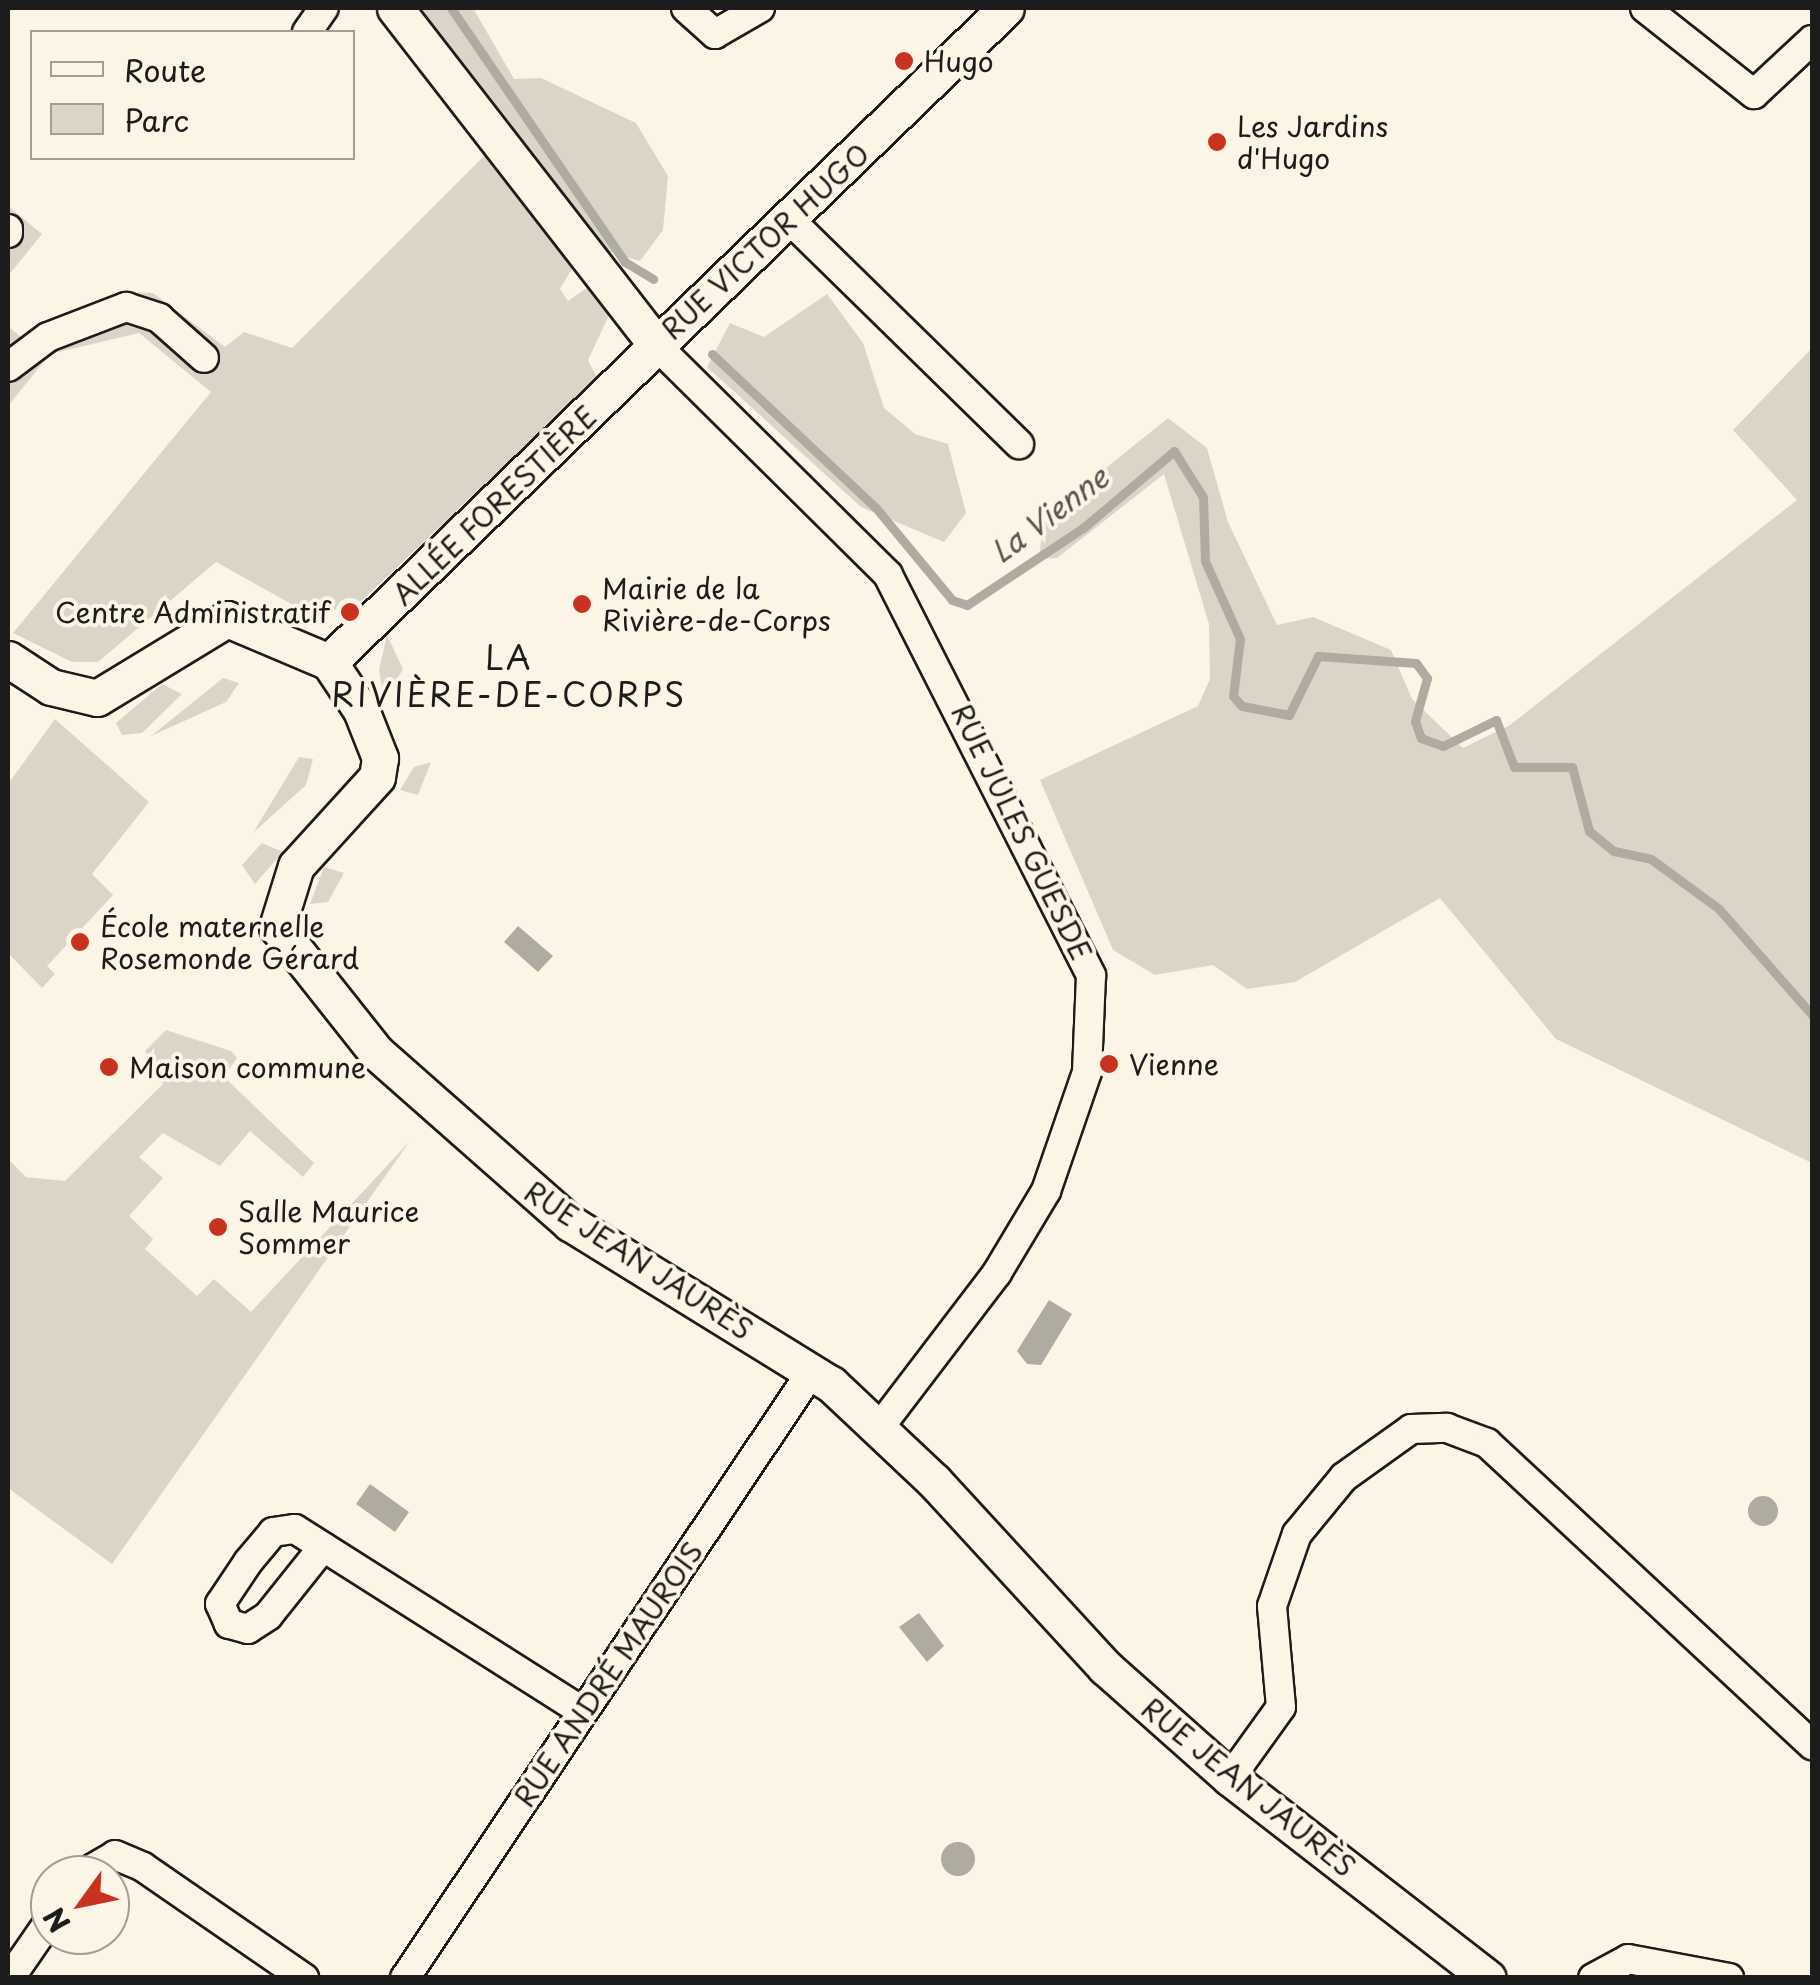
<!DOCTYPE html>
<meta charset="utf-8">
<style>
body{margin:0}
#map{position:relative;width:1820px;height:1985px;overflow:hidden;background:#fcf5e5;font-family:"Playpen Sans",sans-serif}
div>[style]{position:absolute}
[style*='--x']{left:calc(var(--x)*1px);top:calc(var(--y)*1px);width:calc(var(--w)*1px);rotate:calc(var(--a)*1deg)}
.green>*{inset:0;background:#dbd5c8}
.water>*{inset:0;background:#b0aba1}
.round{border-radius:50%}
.stream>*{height:9px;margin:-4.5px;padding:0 4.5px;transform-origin:4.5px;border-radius:4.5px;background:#b0aba1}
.roads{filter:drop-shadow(2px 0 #1c1c1c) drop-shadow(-2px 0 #1c1c1c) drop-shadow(0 2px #1c1c1c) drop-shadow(0 -2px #1c1c1c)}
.minor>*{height:28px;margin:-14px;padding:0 14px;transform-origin:14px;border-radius:14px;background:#fcf5e5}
.tertiary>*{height:35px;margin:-17.5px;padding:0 17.5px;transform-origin:17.5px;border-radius:17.5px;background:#fcf5e5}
.dots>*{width:28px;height:28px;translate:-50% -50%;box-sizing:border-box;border:5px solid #fcf5e5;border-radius:50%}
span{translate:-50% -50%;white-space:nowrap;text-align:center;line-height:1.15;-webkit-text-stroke:8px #fcf5e5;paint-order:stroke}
.poi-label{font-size:28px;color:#1c1c1c}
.left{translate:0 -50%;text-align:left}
.right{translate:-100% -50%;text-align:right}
.street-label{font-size:28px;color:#1c1c1c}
.water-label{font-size:30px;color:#575551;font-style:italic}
.quarter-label{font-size:32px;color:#1c1c1c;letter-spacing:2.5px}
.frame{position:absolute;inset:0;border:10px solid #1c1c1c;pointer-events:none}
.legend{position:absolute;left:30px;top:30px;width:325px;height:130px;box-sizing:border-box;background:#fcf5e5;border:2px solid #a29e95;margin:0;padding:12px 18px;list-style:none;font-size:30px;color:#1c1c1c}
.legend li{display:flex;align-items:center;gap:20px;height:50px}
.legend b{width:50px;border:2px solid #a29e95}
.north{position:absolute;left:30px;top:1855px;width:100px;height:100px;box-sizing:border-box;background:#fcf5e5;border:2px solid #a29e95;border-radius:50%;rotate:237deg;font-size:28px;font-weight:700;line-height:40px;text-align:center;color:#1c1c1c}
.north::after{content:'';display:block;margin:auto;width:35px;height:45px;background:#c8321e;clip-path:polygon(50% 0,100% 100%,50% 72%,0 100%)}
</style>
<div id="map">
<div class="green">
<i style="clip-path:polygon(409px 8px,473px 8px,514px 79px,541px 78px,636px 123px,668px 176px,663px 230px,640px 261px,597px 248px)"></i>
<i style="clip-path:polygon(489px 151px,574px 265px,560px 289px,568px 301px,591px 285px,610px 313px,588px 360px,597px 378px,351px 611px,295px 606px,216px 562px,98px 662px,72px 662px,13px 633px,211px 392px,139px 333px,50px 354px,8px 406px,8px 326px,23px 339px,120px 292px,153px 293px,225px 347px,244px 332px,292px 348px)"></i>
<i style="clip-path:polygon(8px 206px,42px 234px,8px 276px)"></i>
<i style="clip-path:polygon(827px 294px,863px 343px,884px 408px,915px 434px,948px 444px,966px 513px,944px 542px,861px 507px,707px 367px,730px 323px,764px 337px)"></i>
<i style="clip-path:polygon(1812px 348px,1812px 1163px,1556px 1039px,1440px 898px,1295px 982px,1247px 989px,1213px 965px,1155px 975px,1113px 950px,1040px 780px,1198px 706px,1210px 679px,1209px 624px,1164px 474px,1057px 558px,1039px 559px,1044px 518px,1168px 418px,1207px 448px,1228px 522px,1277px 625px,1313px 617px,1391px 650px,1412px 699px,1463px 748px,1510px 725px,1797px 500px,1733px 430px)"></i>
<i style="clip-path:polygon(387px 635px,403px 669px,384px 700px,379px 670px)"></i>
<i style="clip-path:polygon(223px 678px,239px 683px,226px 702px,151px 736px)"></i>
<i style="clip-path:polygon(162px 684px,182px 694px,142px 733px,122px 735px,116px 723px)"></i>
<i style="clip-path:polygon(55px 719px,149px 802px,92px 874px,113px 895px,47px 966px,55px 974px,42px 988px,8px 953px,8px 784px)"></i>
<i style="clip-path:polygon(299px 757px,313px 759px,306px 785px,253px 833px)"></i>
<i style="clip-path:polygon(431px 762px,418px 795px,400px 790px,414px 767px)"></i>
<i style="clip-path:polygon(262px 843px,283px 852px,255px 884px,242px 865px)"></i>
<i style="clip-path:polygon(324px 867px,344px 873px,328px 902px,310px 904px)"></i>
<i style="clip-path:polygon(166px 1030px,231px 1051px,237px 1058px,224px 1077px,314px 1163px,303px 1177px,250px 1131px,220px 1166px,163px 1133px,139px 1157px,163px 1178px,129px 1216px,153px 1239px,145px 1249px,197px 1296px,214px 1279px,251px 1312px,410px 1141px,112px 1564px,8px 1488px,8px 1159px,26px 1177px,65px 1181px,163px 1084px,145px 1051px)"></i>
</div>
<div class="water">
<i style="clip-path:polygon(518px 926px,553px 956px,538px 972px,504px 942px)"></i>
<i style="clip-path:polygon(1049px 1300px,1072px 1314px,1041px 1365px,1027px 1364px,1017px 1351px)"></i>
<i style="clip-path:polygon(370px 1484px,409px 1512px,395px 1532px,356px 1504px)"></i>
<i class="round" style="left:1748px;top:1496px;width:30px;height:30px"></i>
<i style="clip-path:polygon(919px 1613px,944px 1646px,927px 1662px,899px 1627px)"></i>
<i class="round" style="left:941px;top:1842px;width:34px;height:34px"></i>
</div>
<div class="stream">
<i style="--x:451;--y:8;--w:308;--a:55.6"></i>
<i style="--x:625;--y:262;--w:33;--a:31"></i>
<i style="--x:712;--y:354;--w:225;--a:43.2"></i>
<i style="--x:876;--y:508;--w:119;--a:50.4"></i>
<i style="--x:952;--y:600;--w:16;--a:18"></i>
<i style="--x:967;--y:605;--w:139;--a:-33.6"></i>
<i style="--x:1083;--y:528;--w:119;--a:-40.2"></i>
<i style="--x:1174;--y:451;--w:54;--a:57.8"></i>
<i style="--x:1203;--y:497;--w:64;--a:88.2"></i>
<i style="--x:1205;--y:561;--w:85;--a:65.8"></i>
<i style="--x:1240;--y:639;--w:57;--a:97"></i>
<i style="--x:1233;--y:696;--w:13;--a:48"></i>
<i style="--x:1242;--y:706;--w:48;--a:10.8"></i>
<i style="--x:1289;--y:715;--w:66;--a:-63.8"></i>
<i style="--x:1318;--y:656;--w:98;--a:4.1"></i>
<i style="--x:1416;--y:663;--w:19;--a:54"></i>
<i style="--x:1427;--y:678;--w:45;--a:105.6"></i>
<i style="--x:1415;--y:721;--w:18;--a:71"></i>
<i style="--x:1421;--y:738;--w:23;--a:20"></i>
<i style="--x:1443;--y:746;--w:59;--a:-26.1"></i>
<i style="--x:1496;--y:720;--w:50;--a:69"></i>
<i style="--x:1514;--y:767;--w:58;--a:0"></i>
<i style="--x:1572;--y:767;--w:66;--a:75.1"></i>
<i style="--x:1589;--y:831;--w:32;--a:39"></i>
<i style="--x:1614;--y:851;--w:38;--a:12"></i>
<i style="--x:1651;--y:859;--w:84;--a:36.3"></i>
<i style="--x:1719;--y:909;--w:141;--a:48.7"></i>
</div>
<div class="roads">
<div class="minor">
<i style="--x:686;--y:8;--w:39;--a:42"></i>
<i style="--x:715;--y:34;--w:52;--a:-30"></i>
<i style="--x:1645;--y:8;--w:139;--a:38.3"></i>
<i style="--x:1754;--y:94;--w:79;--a:-43"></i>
<i style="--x:307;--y:32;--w:29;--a:-55"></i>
<i style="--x:789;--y:219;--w:322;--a:44.4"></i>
<i style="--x:8;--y:229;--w:4;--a:90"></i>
<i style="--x:659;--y:348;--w:322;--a:44.7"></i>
<i style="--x:888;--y:575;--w:449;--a:63.1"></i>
<i style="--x:1091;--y:976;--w:96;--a:92.4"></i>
<i style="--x:1087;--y:1072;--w:126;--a:109"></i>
<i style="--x:1046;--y:1191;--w:96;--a:120.9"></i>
<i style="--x:997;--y:1273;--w:195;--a:127.3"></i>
<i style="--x:8;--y:367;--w:50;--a:-36.9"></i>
<i style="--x:48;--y:337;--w:84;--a:-21"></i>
<i style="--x:126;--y:307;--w:35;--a:18"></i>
<i style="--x:159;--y:318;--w:60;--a:41.6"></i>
<i style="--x:323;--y:1547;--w:88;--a:128.6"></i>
<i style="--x:268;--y:1616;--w:24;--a:147"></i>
<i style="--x:248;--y:1629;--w:20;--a:-165"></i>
<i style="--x:229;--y:1624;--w:22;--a:-114"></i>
<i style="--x:220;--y:1604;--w:50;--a:-56.3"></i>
<i style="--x:248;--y:1562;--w:39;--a:-50"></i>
<i style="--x:273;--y:1532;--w:22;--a:-8"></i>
<i style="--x:295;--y:1529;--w:340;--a:32.4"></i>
<i style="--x:1230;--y:1778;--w:87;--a:-54.3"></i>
<i style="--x:1281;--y:1707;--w:101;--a:-95.1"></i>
<i style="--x:1272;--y:1606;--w:76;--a:-70.9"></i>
<i style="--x:1297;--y:1534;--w:74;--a:-50.5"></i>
<i style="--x:1344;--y:1477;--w:82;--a:-35.6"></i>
<i style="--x:1411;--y:1429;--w:36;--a:-2"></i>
<i style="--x:1447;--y:1428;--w:43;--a:20.6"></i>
<i style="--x:1487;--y:1443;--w:444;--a:42.9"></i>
<i style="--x:81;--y:1875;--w:39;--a:-30"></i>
<i style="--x:115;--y:1855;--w:30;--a:23"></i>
<i style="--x:143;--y:1867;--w:196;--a:34.6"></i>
<i style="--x:10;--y:1978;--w:70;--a:-55.4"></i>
<i style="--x:405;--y:1978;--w:731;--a:-56.16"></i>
<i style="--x:1593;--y:1978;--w:40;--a:-28"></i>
<i style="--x:1628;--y:1959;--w:103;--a:10.7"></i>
</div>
<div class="tertiary">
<i style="--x:395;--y:8;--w:430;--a:52.2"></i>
<i style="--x:8;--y:659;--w:51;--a:33.1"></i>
<i style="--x:51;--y:687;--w:47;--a:13.4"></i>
<i style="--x:97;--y:698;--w:152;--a:-31.3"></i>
<i style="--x:227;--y:619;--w:111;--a:22.9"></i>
<i style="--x:329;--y:662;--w:58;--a:56.3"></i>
<i style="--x:361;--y:710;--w:52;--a:68.4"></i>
<i style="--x:380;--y:758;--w:19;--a:99"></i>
<i style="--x:377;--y:777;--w:120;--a:132.3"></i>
<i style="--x:296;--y:866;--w:64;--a:107.3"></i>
<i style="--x:277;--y:927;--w:159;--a:51.6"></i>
<i style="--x:376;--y:1052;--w:259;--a:41.4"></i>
<i style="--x:570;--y:1223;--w:307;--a:31.7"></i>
<i style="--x:831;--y:1384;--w:141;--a:43.3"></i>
<i style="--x:934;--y:1481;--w:253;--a:47.4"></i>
<i style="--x:1105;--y:1667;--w:167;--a:41.6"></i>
<i style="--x:1230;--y:1778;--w:326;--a:37.8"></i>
<i style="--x:329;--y:662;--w:941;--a:-44.01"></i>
</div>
</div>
<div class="dots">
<i style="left:904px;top:61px;background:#c8321e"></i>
<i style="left:1217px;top:142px;background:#c8321e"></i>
<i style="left:582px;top:604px;background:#c8321e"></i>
<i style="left:350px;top:612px;background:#c8321e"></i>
<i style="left:80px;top:942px;background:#c8321e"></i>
<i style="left:1109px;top:1064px;background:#c8321e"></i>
<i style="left:109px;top:1067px;background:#c8321e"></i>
<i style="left:218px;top:1227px;background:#c8321e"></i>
</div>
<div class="poi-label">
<span class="left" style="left:924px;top:61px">Hugo</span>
<span class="left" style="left:1237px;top:142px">Les Jardins<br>d'Hugo</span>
<span class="left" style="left:602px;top:604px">Mairie de la<br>Rivière-de-Corps</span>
<span class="right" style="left:330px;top:612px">Centre Administratif</span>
<span class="left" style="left:100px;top:942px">École maternelle<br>Rosemonde Gérard</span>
<span class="left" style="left:1129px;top:1064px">Vienne</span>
<span class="left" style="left:129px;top:1067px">Maison commune</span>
<span class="left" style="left:238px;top:1227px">Salle Maurice<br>Sommer</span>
</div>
<div class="street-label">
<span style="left:765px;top:241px;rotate:-43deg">RUE VICTOR HUGO</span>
<span style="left:494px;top:505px;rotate:-44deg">ALLÉE FORESTIÈRE</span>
<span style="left:1022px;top:832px;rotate:64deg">RUE JULES GUESDE</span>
<span style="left:639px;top:1260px;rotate:33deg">RUE JEAN JAURÈS</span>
<span style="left:608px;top:1674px;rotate:-56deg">RUE ANDRÉ MAUROIS</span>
<span style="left:1249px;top:1787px;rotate:39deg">RUE JEAN JAURÈS</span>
</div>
<div class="water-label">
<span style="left:1049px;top:514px;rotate:-37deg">La Vienne</span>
</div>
<div class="quarter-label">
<span style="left:509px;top:676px">LA<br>RIVIÈRE-DE-CORPS</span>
</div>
<div class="frame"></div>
<ul class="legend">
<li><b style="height:12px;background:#fcf5e5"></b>Route</li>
<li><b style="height:28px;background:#dbd5c8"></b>Parc</li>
</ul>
<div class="north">N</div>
</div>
